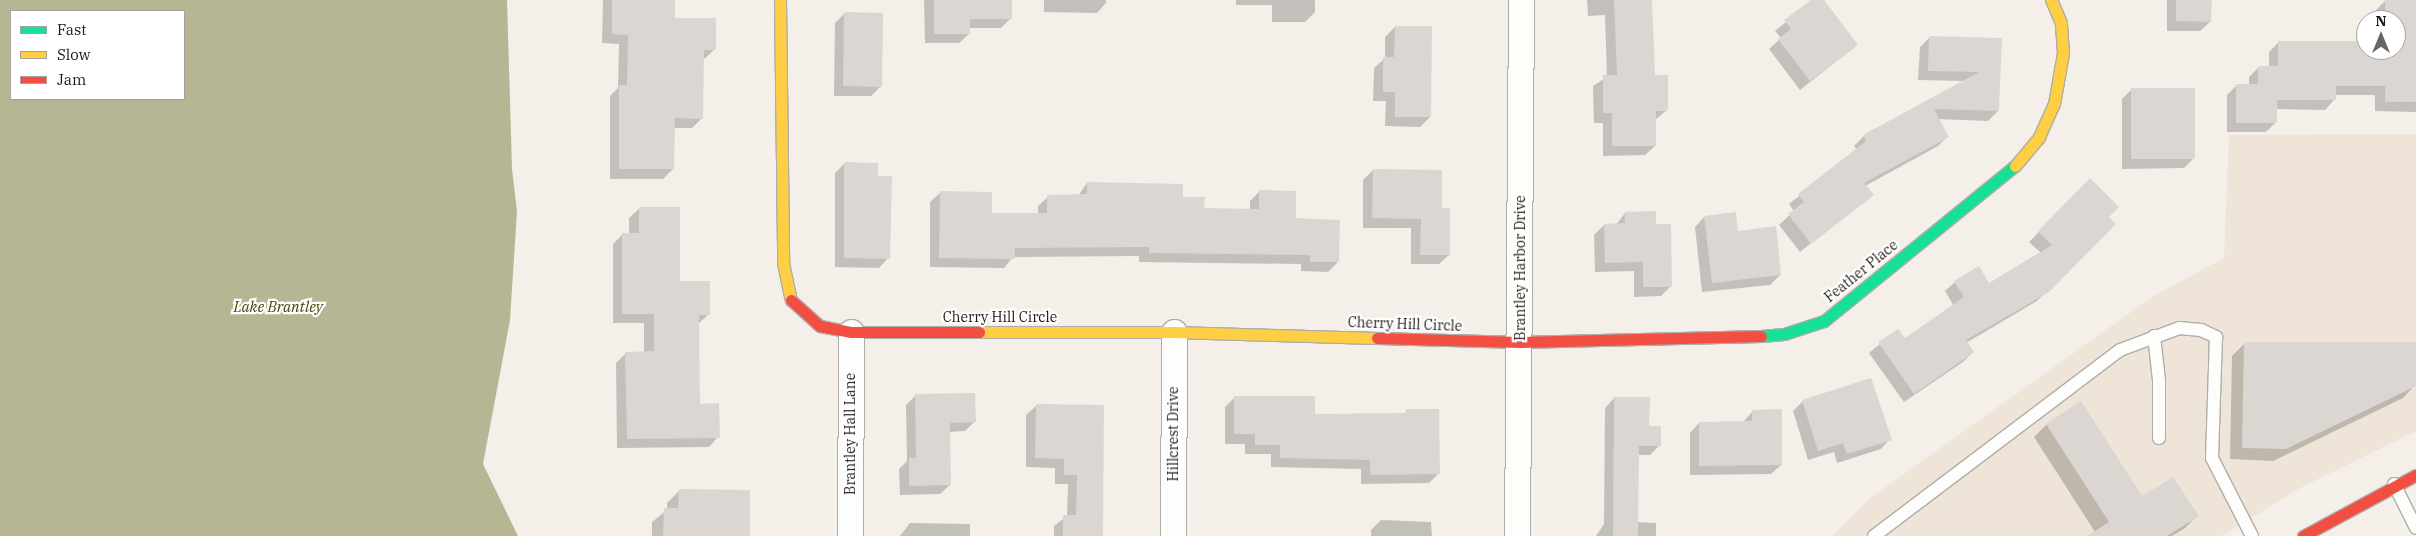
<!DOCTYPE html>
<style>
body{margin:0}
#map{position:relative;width:2416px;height:536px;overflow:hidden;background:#f4efe9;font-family:"IBM Plex Serif",serif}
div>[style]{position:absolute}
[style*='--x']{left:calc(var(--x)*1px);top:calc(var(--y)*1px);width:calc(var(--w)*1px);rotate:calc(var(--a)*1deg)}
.built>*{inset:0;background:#efe4d8}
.water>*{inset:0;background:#b6b694}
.shadow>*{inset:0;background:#0003}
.building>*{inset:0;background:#dbd6d2}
.roads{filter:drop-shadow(1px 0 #b0aca8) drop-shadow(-1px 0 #b0aca8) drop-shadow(0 1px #b0aca8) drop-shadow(0 -1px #b0aca8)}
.lane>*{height:12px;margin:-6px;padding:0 6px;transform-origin:6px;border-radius:6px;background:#fdfdfc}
.street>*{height:25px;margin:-12.5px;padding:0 12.5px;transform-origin:12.5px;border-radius:12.5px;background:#fdfdfc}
.fast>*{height:11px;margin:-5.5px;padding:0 5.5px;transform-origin:5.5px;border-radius:5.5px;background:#16e098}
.slow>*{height:11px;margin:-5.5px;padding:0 5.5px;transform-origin:5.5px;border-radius:5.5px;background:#ffcf43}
.jam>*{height:11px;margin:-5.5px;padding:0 5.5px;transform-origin:5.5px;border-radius:5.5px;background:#f24e42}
span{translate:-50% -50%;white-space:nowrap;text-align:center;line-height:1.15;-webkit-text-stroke:4.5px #fff;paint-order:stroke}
.street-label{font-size:14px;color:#1d1a16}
.water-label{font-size:15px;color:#44440b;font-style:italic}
.legend{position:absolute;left:10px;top:10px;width:175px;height:90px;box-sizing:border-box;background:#fff;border:1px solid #a5a3a2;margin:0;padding:6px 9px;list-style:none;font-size:15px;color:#1d1a16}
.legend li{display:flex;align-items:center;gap:10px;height:25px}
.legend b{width:25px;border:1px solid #a5a3a2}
.north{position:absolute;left:2356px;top:10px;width:50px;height:50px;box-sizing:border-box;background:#fff;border:1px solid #a5a3a2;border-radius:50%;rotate:0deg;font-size:14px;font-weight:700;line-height:20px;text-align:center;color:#1d1a16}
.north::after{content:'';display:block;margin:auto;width:18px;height:22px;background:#686560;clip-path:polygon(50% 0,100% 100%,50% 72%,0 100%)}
</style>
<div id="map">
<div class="built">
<i style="clip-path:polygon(2416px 134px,2416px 431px,2300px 488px,2222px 536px,1832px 536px,1869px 499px,2152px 297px,2224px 258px,2229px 135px)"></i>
</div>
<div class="water">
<i style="clip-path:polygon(evenodd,0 0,507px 0,512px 169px,517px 211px,510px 320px,483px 464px,518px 536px,0 536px,0 0,11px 11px,184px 11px,184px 99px,11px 99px,11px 11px)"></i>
</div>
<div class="shadow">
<i style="clip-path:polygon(603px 0,674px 0,674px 19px,714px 50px,703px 60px,702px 118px,692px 128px,673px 128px,673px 169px,663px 179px,610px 179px,610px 96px,618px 88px,619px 44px,602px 43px)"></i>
<i style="clip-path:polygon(924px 0,1011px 0,1011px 18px,1001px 28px,969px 28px,969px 34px,959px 43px,925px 43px)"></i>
<i style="clip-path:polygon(1044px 0,1106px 0,1106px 3px,1097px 13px,1044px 12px)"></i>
<i style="clip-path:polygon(1236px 0,1315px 0,1315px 12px,1305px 22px,1272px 22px,1272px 5px,1236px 5px)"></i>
<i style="clip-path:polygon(1587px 0,1651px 0,1654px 76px,1667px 110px,1655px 120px,1655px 146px,1645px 155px,1603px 156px,1603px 123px,1594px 123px,1593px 86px,1607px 77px,1605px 15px,1588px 16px)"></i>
<i style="clip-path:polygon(1813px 0,1823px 0,1857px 45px,1800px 90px,1769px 49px,1781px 38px,1775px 31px)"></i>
<i style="clip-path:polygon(2167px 0,2210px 0,2210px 22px,2200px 31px,2167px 31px)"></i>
<i style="clip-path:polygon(2386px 0,2416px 0,2416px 112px,2375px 111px,2375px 95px,2334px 95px,2334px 100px,2325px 110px,2276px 109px,2276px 122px,2266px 132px,2227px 132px,2227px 95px,2237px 85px,2249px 85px,2249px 77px,2259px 67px,2269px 67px,2269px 52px,2279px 42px,2366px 42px,2366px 50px,2396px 50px,2396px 20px,2376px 20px,2376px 10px)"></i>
<i style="clip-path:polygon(844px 14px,881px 86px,871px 96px,834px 96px,835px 23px)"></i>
<i style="clip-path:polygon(1395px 27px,1430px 117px,1420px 127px,1385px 126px,1386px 101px,1373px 101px,1374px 68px,1385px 58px,1385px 37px)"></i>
<i style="clip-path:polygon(1930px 37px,2000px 39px,1998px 111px,1988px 121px,1938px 119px,1947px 137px,1938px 146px,1865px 186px,1872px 195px,1800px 252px,1779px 225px,1794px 211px,1789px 204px,1857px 150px,1854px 146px,1864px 136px,1965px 81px,1918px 80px,1920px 47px)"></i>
<i style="clip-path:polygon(2132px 89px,2194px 158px,2184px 168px,2122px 169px,2122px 99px)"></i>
<i style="clip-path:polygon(845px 163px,877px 177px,888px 258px,879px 268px,835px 267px,835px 173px)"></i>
<i style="clip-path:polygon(1373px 170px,1441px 209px,1449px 255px,1439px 264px,1411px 264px,1411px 228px,1363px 228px,1363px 180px)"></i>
<i style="clip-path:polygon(2090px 180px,2107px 217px,2114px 224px,2037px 301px,1966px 343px,1973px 352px,1963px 362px,1904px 402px,1869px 353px,1897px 330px,1904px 340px,1954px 306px,1945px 291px,1955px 282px,1988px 285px,2041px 253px,2029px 242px)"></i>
<i style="clip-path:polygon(1087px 183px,1182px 198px,1203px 209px,1250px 210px,1250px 201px,1259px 192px,1338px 262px,1328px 272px,1301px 271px,1301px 264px,1139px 262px,1139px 256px,1013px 257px,1004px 268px,930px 267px,930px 202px,940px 193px,990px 214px,1038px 214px,1038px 206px,1048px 197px,1078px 196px)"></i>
<i style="clip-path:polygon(639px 209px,679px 282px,709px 314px,698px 324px,699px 405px,718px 437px,709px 447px,617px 448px,616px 363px,626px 353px,644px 353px,644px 323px,613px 323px,613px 244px,622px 235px,629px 235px,629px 218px)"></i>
<i style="clip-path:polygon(1625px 213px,1655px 226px,1671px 286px,1661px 296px,1634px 297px,1634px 271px,1595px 272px,1594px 235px,1604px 225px,1616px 225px)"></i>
<i style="clip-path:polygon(1704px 217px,1737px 232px,1780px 275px,1770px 285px,1702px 292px,1695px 227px)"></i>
<i style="clip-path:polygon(2244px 344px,2415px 385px,2403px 398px,2273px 461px,2230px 459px,2232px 356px)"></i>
<i style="clip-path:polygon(1871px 379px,1890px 439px,1881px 449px,1837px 463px,1834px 452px,1808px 460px,1793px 411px,1802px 402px)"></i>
<i style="clip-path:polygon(916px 395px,974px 422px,965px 431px,949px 432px,950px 485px,940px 494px,900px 495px,899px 469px,907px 461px,906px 405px)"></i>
<i style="clip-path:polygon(1235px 397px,1314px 415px,1403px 414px,1407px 411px,1439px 473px,1429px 483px,1361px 484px,1361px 469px,1271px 467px,1271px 454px,1245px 454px,1245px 444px,1225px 444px,1225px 407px)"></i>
<i style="clip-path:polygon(1614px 398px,1648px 427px,1660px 445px,1650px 455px,1638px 455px,1637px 522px,1656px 523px,1656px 536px,1596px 536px,1604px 524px,1605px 408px)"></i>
<i style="clip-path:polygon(2081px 403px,2142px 498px,2197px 516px,2185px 528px,2172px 536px,2089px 536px,2095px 532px,2034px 437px,2046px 425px)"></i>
<i style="clip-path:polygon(1036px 406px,1103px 407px,1101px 536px,1054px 536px,1054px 526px,1067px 516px,1068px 484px,1055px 484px,1055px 468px,1026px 467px,1026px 415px)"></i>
<i style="clip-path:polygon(1753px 411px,1781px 465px,1771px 474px,1690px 475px,1690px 433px,1699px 423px,1743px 422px)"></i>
<i style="clip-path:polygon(679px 491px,749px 536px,652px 536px,652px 522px,667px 510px,667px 503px)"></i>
<i style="clip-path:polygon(1381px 520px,1431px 522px,1432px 536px,1371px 536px,1371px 530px)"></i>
<i style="clip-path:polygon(910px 523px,970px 524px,970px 536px,900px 536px)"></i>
</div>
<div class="building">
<i style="clip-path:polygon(612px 0,675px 0,675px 18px,716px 18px,716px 50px,704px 50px,703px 119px,675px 118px,674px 169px,619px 169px,619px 85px,627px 85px,628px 35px,612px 34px)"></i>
<i style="clip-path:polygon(934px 0,1012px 0,1012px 19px,970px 19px,970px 34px,934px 34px)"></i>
<i style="clip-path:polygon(1614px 0,1652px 0,1655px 75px,1668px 75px,1668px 111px,1656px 111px,1656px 146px,1612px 146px,1612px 113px,1603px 113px,1603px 75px,1617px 75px)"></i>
<i style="clip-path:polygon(1811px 0,1824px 0,1858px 45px,1810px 81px,1778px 39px,1791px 29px,1784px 20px)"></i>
<i style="clip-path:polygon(2176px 0,2212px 0,2211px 22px,2176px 21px)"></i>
<i style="clip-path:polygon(2385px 0,2416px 0,2416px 102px,2385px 102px,2385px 86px,2336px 86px,2336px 100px,2277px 100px,2277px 123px,2236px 123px,2236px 84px,2258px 84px,2258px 66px,2278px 66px,2278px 41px,2366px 41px,2366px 50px,2396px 50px,2396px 20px,2385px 20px)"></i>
<i style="clip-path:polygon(844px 12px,883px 13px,882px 87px,843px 86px)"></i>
<i style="clip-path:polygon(1395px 26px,1432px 26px,1431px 117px,1395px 117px,1395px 92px,1383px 92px,1383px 57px,1394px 57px)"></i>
<i style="clip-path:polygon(1929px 36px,2002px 38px,1999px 111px,1934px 109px,1949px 137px,1864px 183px,1874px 195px,1811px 244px,1788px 214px,1804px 202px,1798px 194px,1866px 141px,1863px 135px,1979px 72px,1928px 71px)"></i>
<i style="clip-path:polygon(2131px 88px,2195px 88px,2195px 159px,2131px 159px)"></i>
<i style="clip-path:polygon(844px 162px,878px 163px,878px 176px,892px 176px,890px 259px,844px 258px)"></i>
<i style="clip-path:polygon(1373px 169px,1442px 170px,1442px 208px,1450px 208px,1450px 255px,1420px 255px,1421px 219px,1372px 218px)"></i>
<i style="clip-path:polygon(2090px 178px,2119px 207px,2109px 217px,2116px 224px,2049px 292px,1966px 340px,1974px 352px,1914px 394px,1878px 342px,1898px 329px,1905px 338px,1964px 297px,1954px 281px,1979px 266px,1989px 283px,2052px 245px,2038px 231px)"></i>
<i style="clip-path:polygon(1087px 182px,1183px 184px,1183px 197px,1205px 197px,1204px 208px,1259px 209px,1259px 190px,1296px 191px,1296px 218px,1340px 220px,1339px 262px,1310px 262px,1310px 255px,1149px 253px,1149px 247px,1015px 248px,1015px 259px,939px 258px,940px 191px,992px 192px,992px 213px,1047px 213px,1047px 195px,1087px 194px)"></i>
<i style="clip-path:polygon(639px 207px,680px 207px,680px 281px,710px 281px,710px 315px,699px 315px,700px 404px,719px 403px,720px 438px,627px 439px,625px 352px,654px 351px,654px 314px,622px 314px,622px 233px,639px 233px)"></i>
<i style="clip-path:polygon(1656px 211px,1656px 224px,1671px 224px,1672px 287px,1643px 287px,1643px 262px,1605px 263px,1604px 224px,1625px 223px,1625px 212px)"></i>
<i style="clip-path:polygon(1736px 212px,1738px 231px,1776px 226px,1781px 275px,1712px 283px,1704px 216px)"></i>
<i style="clip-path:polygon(2244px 342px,2416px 342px,2416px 386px,2286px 449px,2242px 448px)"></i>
<i style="clip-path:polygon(1871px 378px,1892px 440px,1847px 454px,1843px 443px,1818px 451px,1802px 400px)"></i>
<i style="clip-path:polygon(975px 393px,976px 422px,950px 423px,951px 485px,909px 486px,909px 458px,916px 458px,915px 394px)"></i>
<i style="clip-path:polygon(1234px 396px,1315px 396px,1315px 414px,1406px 413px,1406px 409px,1439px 409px,1440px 474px,1370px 475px,1370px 460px,1280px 458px,1280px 445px,1255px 445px,1255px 434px,1234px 434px)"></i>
<i style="clip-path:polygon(1614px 397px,1650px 397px,1649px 426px,1661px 426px,1661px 446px,1639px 446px,1638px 536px,1613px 536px)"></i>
<i style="clip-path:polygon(2081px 401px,2142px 496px,2173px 477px,2199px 516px,2167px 536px,2087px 536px,2109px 522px,2046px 424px)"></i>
<i style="clip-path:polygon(1036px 404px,1104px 405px,1103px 536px,1063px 536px,1063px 515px,1076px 515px,1077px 475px,1064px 475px,1064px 459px,1035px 458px)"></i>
<i style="clip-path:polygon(1782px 409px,1782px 465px,1699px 466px,1699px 422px,1752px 421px,1752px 410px)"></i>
<i style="clip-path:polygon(679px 489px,750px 490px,750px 536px,663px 536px,664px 508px,678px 508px)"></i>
</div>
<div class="roads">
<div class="lane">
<i style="--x:2154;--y:336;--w:44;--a:83.5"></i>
<i style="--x:2159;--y:380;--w:58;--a:90"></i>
<i style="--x:2394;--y:484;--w:49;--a:63.4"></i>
<i style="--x:1874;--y:536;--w:308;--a:-37.1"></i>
<i style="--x:2120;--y:350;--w:63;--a:-20.4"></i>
<i style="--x:2179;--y:328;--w:22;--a:5"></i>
<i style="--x:2201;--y:330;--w:17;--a:25"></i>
<i style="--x:2216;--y:337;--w:121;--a:91.9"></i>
<i style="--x:2212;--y:458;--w:88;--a:62.9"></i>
</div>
<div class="street">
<i style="--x:850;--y:536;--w:204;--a:-89.7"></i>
<i style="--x:1173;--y:536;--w:204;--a:-89.7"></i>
<i style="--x:1517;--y:536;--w:536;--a:-89.57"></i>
</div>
<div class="fast">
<i style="--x:1761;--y:336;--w:23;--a:-5"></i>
<i style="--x:1784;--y:334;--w:42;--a:-18"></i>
<i style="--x:1824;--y:321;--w:246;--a:-39.1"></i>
</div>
<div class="slow">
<i style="--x:780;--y:0;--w:263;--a:89.3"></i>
<i style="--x:783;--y:263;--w:38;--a:78"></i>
<i style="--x:2015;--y:166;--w:38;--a:-50"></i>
<i style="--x:2039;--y:137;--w:36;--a:-66"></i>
<i style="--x:2054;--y:104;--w:52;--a:-80"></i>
<i style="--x:2063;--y:53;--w:30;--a:-94"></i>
<i style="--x:2061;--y:23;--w:25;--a:-113"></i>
<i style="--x:979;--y:332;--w:195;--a:0"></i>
<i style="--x:1174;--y:332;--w:203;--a:1.7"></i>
</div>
<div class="jam">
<i style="--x:791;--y:300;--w:39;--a:42"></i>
<i style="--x:820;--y:326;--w:32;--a:11"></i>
<i style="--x:851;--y:332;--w:128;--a:0"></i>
<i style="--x:1377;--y:338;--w:143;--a:1.6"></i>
<i style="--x:1520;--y:342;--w:241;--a:-1.4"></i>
<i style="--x:2303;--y:536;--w:128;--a:-28.4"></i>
</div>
</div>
<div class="street-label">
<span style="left:1520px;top:268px;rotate:-90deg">Brantley Harbor Drive</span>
<span style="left:1861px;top:271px;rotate:-39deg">Feather Place</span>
<span style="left:1000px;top:317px">Cherry Hill Circle</span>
<span style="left:1405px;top:324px;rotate:2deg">Cherry Hill Circle</span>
<span style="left:850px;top:434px;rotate:-90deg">Brantley Hall Lane</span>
<span style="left:1173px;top:434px;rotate:-90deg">Hillcrest Drive</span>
</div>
<div class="water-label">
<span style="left:278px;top:307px">Lake Brantley</span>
</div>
<ul class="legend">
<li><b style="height:6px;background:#16e098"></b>Fast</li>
<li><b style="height:6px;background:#ffcf43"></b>Slow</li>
<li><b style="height:6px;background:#f24e42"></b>Jam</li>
</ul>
<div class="north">N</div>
</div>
